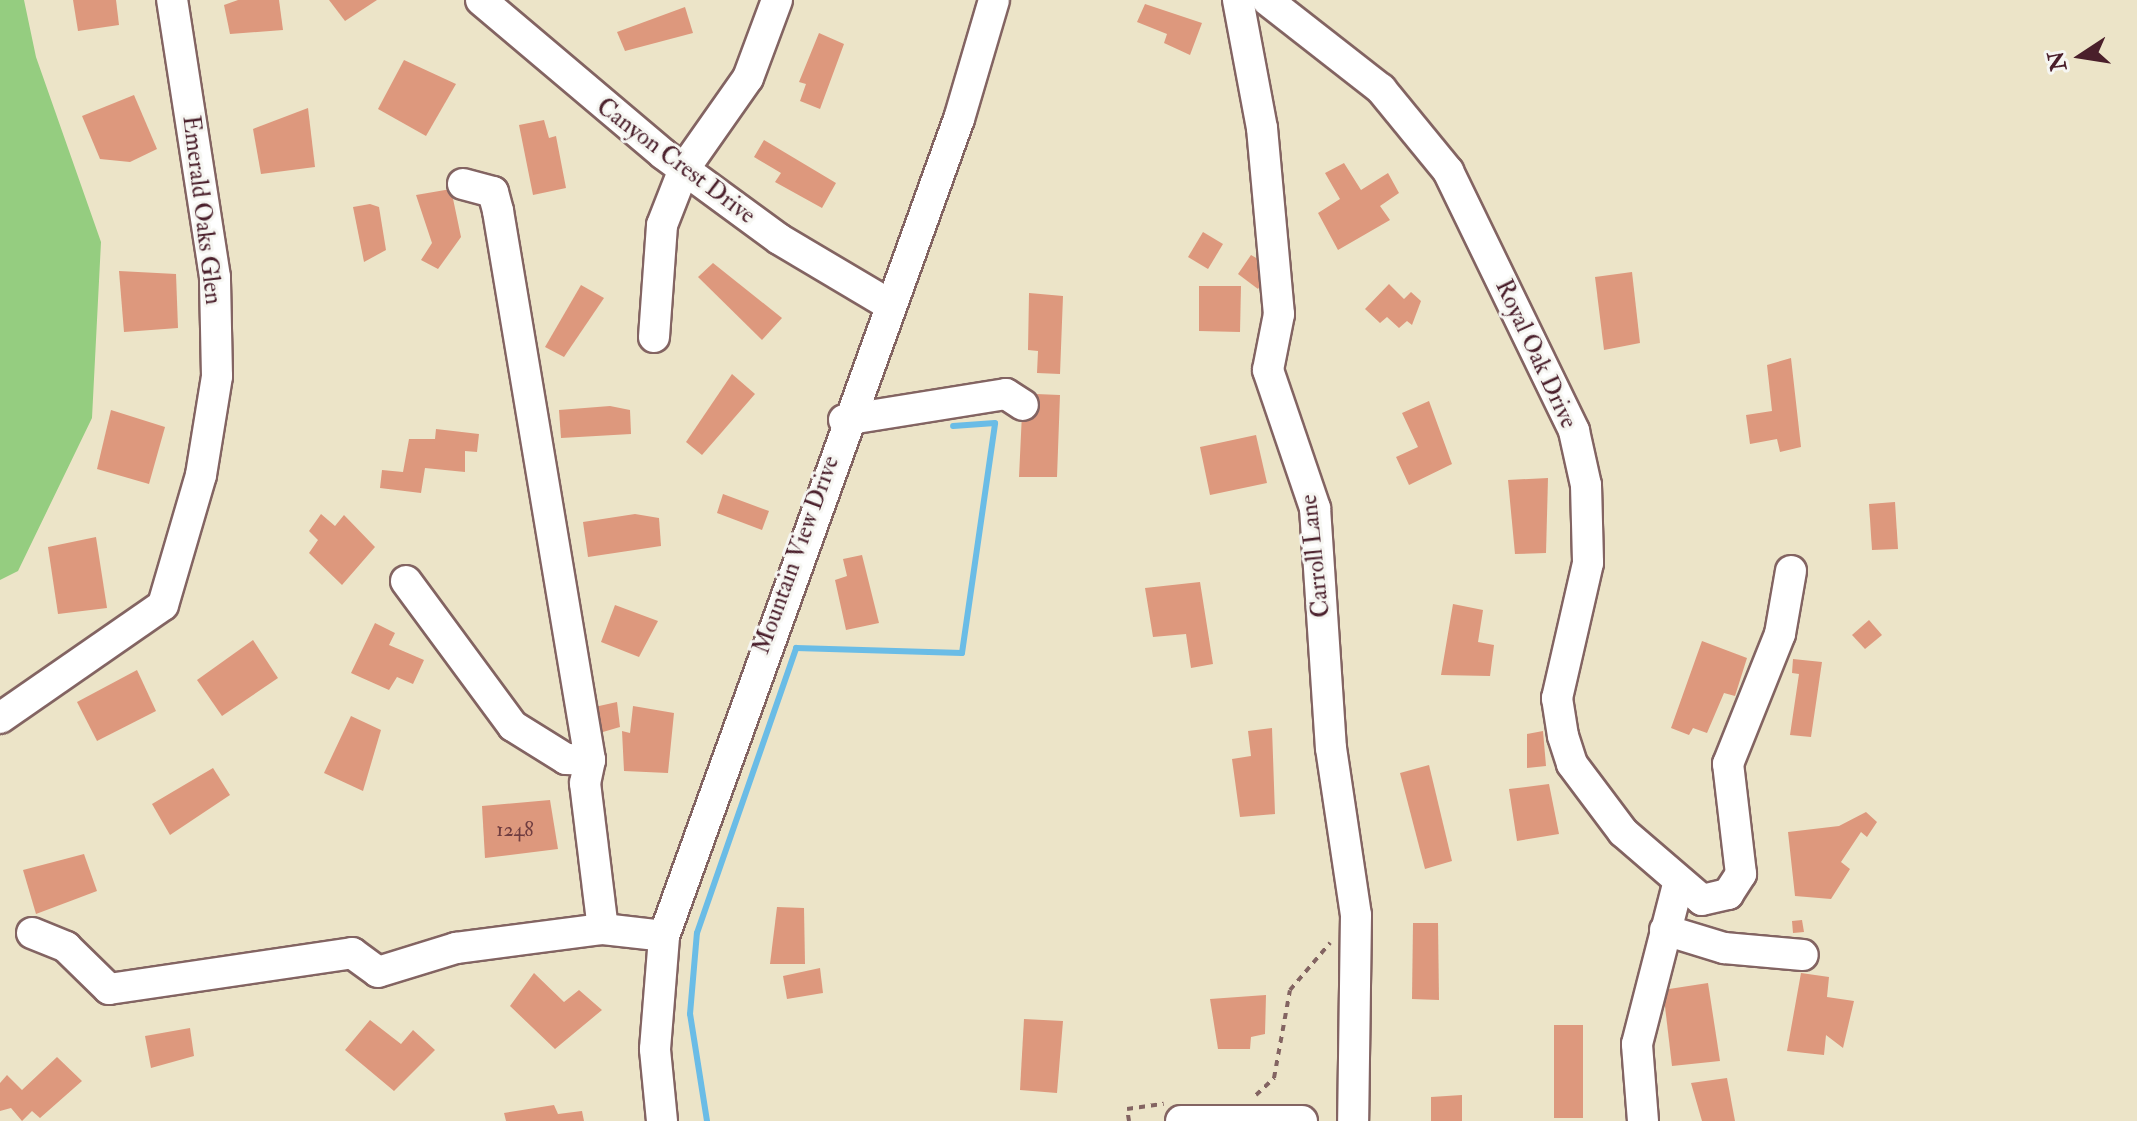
<!DOCTYPE html>
<style>
body{margin:0}
#map{position:relative;width:2137px;height:1121px;overflow:hidden;background:#ece4c8;font-family:"IM FELL Double Pica",serif}
div>[style]{position:absolute}
[style*='--x']{left:calc(var(--x)*1px);top:calc(var(--y)*1px);width:calc(var(--w)*1px);rotate:calc(var(--a)*1deg)}
.green>*{inset:0;background:#95cd80}
.stream>*{height:6px;margin:-3px;padding:0 3px;transform-origin:3px;border-radius:3px;background:#6abce6}
.building>*{inset:0;background:#dd987d}
.path>*{height:4px;margin-top:-2px;transform-origin:0;background:repeating-linear-gradient(90deg,#836462 0 6px,transparent 0 12px)}
.roads{filter:drop-shadow(2px 0 #836462) drop-shadow(-2px 0 #836462) drop-shadow(0 2px #836462) drop-shadow(0 -2px #836462)}
.minor>*{height:30px;margin:-15px;padding:0 15px;transform-origin:15px;border-radius:15px;background:#fff}
span{translate:-50% -50%;white-space:nowrap;text-align:center;line-height:1.15;-webkit-text-stroke:6px #f6f6f2;paint-order:stroke}
.number-label{font-size:20px;color:#6f3d40}
.number-label span{-webkit-text-stroke-width:0}
.street-label{font-size:24px;color:#4a1f2b}
.north{position:absolute;left:2041px;top:16px;width:80px;height:80px;-webkit-text-stroke:6px #f6f6f2;paint-order:stroke;rotate:258deg;font-size:22px;font-weight:700;line-height:32px;text-align:center;color:#4a1f2b}
.north::after{content:'';display:block;margin:auto;width:28px;height:36px;background:#4a1f2b;clip-path:polygon(50% 0,100% 100%,50% 72%,0 100%)}
</style>
<div id="map">
<div class="green">
<i style="clip-path:polygon(0 0,24px 0,36px 57px,101px 242px,92px 418px,18px 571px,0 580px)"></i>
</div>
<div class="stream">
<i style="--x:707;--y:1121;--w:108;--a:-99"></i>
<i style="--x:690;--y:1014;--w:81;--a:-85.1"></i>
<i style="--x:697;--y:933;--w:302;--a:-70.8"></i>
<i style="--x:796;--y:648;--w:166;--a:1.7"></i>
<i style="--x:962;--y:653;--w:232;--a:-81.8"></i>
<i style="--x:995;--y:423;--w:42;--a:175.9"></i>
</div>
<div class="building">
<i style="clip-path:polygon(73px 0,116px 0,119px 25px,78px 31px)"></i>
<i style="clip-path:polygon(238px 0,279px 0,283px 30px,230px 34px,224px 5px)"></i>
<i style="clip-path:polygon(329px 0,377px 0,345px 21px)"></i>
<i style="clip-path:polygon(1145px 4px,1202px 23px,1190px 55px,1164px 43px,1167px 34px,1137px 22px)"></i>
<i style="clip-path:polygon(685px 7px,693px 33px,625px 51px,617px 32px)"></i>
<i style="clip-path:polygon(819px 33px,844px 44px,820px 109px,800px 101px,806px 84px,799px 82px)"></i>
<i style="clip-path:polygon(404px 60px,456px 84px,426px 136px,378px 109px)"></i>
<i style="clip-path:polygon(134px 95px,157px 149px,130px 162px,100px 159px,82px 116px)"></i>
<i style="clip-path:polygon(308px 108px,315px 167px,261px 174px,253px 129px)"></i>
<i style="clip-path:polygon(544px 120px,549px 138px,556px 136px,566px 188px,533px 195px,519px 125px)"></i>
<i style="clip-path:polygon(764px 140px,836px 183px,822px 208px,775px 182px,781px 173px,754px 157px)"></i>
<i style="clip-path:polygon(1344px 163px,1361px 190px,1388px 173px,1399px 193px,1380px 206px,1390px 220px,1338px 250px,1318px 213px,1340px 199px,1325px 173px)"></i>
<i style="clip-path:polygon(451px 189px,461px 237px,438px 269px,421px 260px,432px 243px,416px 195px)"></i>
<i style="clip-path:polygon(370px 204px,379px 207px,386px 250px,364px 262px,353px 207px)"></i>
<i style="clip-path:polygon(1203px 232px,1223px 244px,1208px 269px,1188px 257px)"></i>
<i style="clip-path:polygon(1251px 255px,1272px 267px,1258px 289px,1238px 274px)"></i>
<i style="clip-path:polygon(713px 263px,782px 318px,762px 340px,698px 277px)"></i>
<i style="clip-path:polygon(119px 271px,176px 274px,178px 328px,124px 332px)"></i>
<i style="clip-path:polygon(1632px 272px,1640px 343px,1604px 350px,1595px 277px)"></i>
<i style="clip-path:polygon(1389px 284px,1404px 299px,1411px 292px,1421px 301px,1412px 325px,1407px 321px,1399px 328px,1387px 317px,1380px 323px,1365px 309px)"></i>
<i style="clip-path:polygon(581px 285px,604px 298px,564px 357px,545px 347px)"></i>
<i style="clip-path:polygon(1199px 286px,1241px 286px,1240px 332px,1199px 331px)"></i>
<i style="clip-path:polygon(1029px 293px,1063px 296px,1060px 374px,1037px 373px,1038px 351px,1028px 350px)"></i>
<i style="clip-path:polygon(1791px 358px,1801px 447px,1780px 452px,1777px 439px,1750px 444px,1746px 415px,1772px 411px,1767px 365px)"></i>
<i style="clip-path:polygon(732px 374px,755px 394px,702px 455px,686px 442px)"></i>
<i style="clip-path:polygon(1036px 394px,1060px 395px,1057px 477px,1019px 477px,1022px 413px,1035px 414px)"></i>
<i style="clip-path:polygon(1429px 401px,1452px 464px,1409px 485px,1396px 457px,1418px 447px,1402px 413px)"></i>
<i style="clip-path:polygon(610px 406px,630px 410px,631px 434px,561px 438px,559px 410px)"></i>
<i style="clip-path:polygon(111px 410px,165px 427px,149px 484px,97px 469px)"></i>
<i style="clip-path:polygon(436px 429px,479px 434px,477px 452px,465px 451px,465px 472px,425px 468px,421px 493px,380px 488px,382px 470px,403px 472px,409px 439px,435px 439px)"></i>
<i style="clip-path:polygon(1256px 435px,1267px 483px,1210px 495px,1200px 447px)"></i>
<i style="clip-path:polygon(1548px 478px,1546px 553px,1515px 554px,1508px 480px)"></i>
<i style="clip-path:polygon(723px 494px,769px 511px,762px 530px,717px 513px)"></i>
<i style="clip-path:polygon(1895px 502px,1898px 549px,1872px 550px,1869px 504px)"></i>
<i style="clip-path:polygon(321px 514px,335px 526px,344px 515px,375px 547px,342px 585px,309px 553px,318px 540px,309px 531px)"></i>
<i style="clip-path:polygon(635px 514px,659px 518px,661px 546px,588px 557px,583px 522px)"></i>
<i style="clip-path:polygon(96px 537px,107px 608px,58px 614px,48px 547px)"></i>
<i style="clip-path:polygon(862px 555px,879px 623px,846px 630px,835px 580px,847px 576px,843px 559px)"></i>
<i style="clip-path:polygon(1200px 582px,1213px 664px,1191px 668px,1186px 634px,1153px 637px,1145px 588px)"></i>
<i style="clip-path:polygon(1453px 604px,1483px 610px,1478px 642px,1494px 645px,1490px 676px,1441px 675px)"></i>
<i style="clip-path:polygon(615px 605px,658px 621px,639px 657px,601px 642px)"></i>
<i style="clip-path:polygon(1869px 620px,1882px 635px,1865px 649px,1852px 635px)"></i>
<i style="clip-path:polygon(375px 623px,395px 633px,389px 645px,424px 660px,413px 684px,397px 677px,389px 690px,351px 673px)"></i>
<i style="clip-path:polygon(253px 640px,278px 678px,222px 716px,197px 680px)"></i>
<i style="clip-path:polygon(1702px 641px,1747px 658px,1735px 696px,1724px 693px,1707px 733px,1693px 728px,1689px 735px,1671px 728px)"></i>
<i style="clip-path:polygon(1793px 659px,1822px 662px,1811px 737px,1790px 735px,1799px 674px,1792px 673px)"></i>
<i style="clip-path:polygon(137px 670px,156px 711px,97px 741px,77px 702px)"></i>
<i style="clip-path:polygon(617px 702px,620px 727px,596px 734px,590px 708px)"></i>
<i style="clip-path:polygon(633px 706px,674px 713px,668px 773px,624px 771px,622px 731px,630px 733px)"></i>
<i style="clip-path:polygon(351px 716px,381px 730px,363px 791px,324px 773px)"></i>
<i style="clip-path:polygon(1272px 728px,1275px 814px,1240px 817px,1232px 759px,1251px 756px,1248px 731px)"></i>
<i style="clip-path:polygon(1543px 731px,1546px 766px,1527px 768px,1527px 734px)"></i>
<i style="clip-path:polygon(1429px 765px,1452px 861px,1425px 869px,1400px 773px)"></i>
<i style="clip-path:polygon(213px 768px,230px 795px,170px 835px,152px 804px)"></i>
<i style="clip-path:polygon(1549px 784px,1559px 834px,1517px 841px,1509px 789px)"></i>
<i style="clip-path:polygon(550px 800px,558px 849px,485px 858px,482px 806px)"></i>
<i style="clip-path:polygon(1866px 812px,1877px 822px,1867px 837px,1861px 832px,1841px 862px,1850px 869px,1831px 899px,1795px 896px,1788px 832px,1839px 826px)"></i>
<i style="clip-path:polygon(84px 854px,97px 891px,36px 914px,23px 870px)"></i>
<i style="clip-path:polygon(777px 907px,804px 908px,805px 964px,770px 964px)"></i>
<i style="clip-path:polygon(1802px 920px,1804px 932px,1793px 933px,1792px 921px)"></i>
<i style="clip-path:polygon(1413px 923px,1438px 923px,1439px 1000px,1412px 999px)"></i>
<i style="clip-path:polygon(820px 968px,823px 993px,787px 999px,783px 976px)"></i>
<i style="clip-path:polygon(534px 973px,564px 1002px,579px 990px,602px 1010px,555px 1049px,510px 1006px)"></i>
<i style="clip-path:polygon(1801px 973px,1829px 977px,1827px 997px,1854px 1001px,1843px 1048px,1826px 1035px,1824px 1055px,1787px 1051px)"></i>
<i style="clip-path:polygon(1708px 983px,1720px 1061px,1672px 1066px,1664px 998px,1669px 989px)"></i>
<i style="clip-path:polygon(1266px 995px,1265px 1034px,1251px 1037px,1250px 1049px,1218px 1049px,1210px 999px)"></i>
<i style="clip-path:polygon(1024px 1019px,1063px 1021px,1057px 1093px,1020px 1090px)"></i>
<i style="clip-path:polygon(370px 1020px,401px 1044px,413px 1030px,435px 1050px,394px 1091px,345px 1050px)"></i>
<i style="clip-path:polygon(1554px 1025px,1583px 1025px,1583px 1118px,1554px 1118px)"></i>
<i style="clip-path:polygon(190px 1028px,194px 1056px,151px 1068px,145px 1036px)"></i>
<i style="clip-path:polygon(57px 1057px,82px 1081px,40px 1118px,32px 1111px,22px 1121px,11px 1108px,0 1111px,0 1083px,7px 1075px,22px 1090px)"></i>
<i style="clip-path:polygon(1727px 1078px,1735px 1121px,1702px 1121px,1691px 1083px)"></i>
<i style="clip-path:polygon(1462px 1095px,1462px 1121px,1431px 1121px,1431px 1097px)"></i>
<i style="clip-path:polygon(554px 1105px,558px 1114px,582px 1111px,584px 1121px,506px 1121px,504px 1113px)"></i>
</div>
<div class="path">
<i style="--x:1256;--y:1095;--w:25;--a:-43"></i>
<i style="--x:1274;--y:1078;--w:89;--a:-79.7"></i>
<i style="--x:1290;--y:990;--w:62;--a:-49.6"></i>
<i style="--x:1129;--y:1121;--w:12;--a:-99"></i>
<i style="--x:1127;--y:1109;--w:37;--a:-8"></i>
</div>
<div class="roads">
<div class="minor">
<i style="--x:481;--y:0;--w:238;--a:40.2"></i>
<i style="--x:663;--y:154;--w:144;--a:36.2"></i>
<i style="--x:779;--y:239;--w:126;--a:30.7"></i>
<i style="--x:1238;--y:0;--w:130;--a:79.4"></i>
<i style="--x:1262;--y:128;--w:187;--a:84.8"></i>
<i style="--x:1279;--y:314;--w:57;--a:101.1"></i>
<i style="--x:1268;--y:370;--w:146;--a:71.2"></i>
<i style="--x:1315;--y:508;--w:241;--a:86.2"></i>
<i style="--x:1331;--y:748;--w:169;--a:81.5"></i>
<i style="--x:1356;--y:915;--w:206;--a:90.8"></i>
<i style="--x:1267;--y:0;--w:145;--a:38"></i>
<i style="--x:1381;--y:89;--w:106;--a:50.7"></i>
<i style="--x:1448;--y:171;--w:289;--a:64.1"></i>
<i style="--x:1574;--y:431;--w:55;--a:77.5"></i>
<i style="--x:1586;--y:485;--w:78;--a:88.5"></i>
<i style="--x:1588;--y:563;--w:139;--a:102.9"></i>
<i style="--x:1557;--y:698;--w:38;--a:81"></i>
<i style="--x:1563;--y:736;--w:29;--a:72"></i>
<i style="--x:1572;--y:764;--w:85;--a:53.1"></i>
<i style="--x:1623;--y:832;--w:104;--a:40.7"></i>
<i style="--x:1702;--y:900;--w:27;--a:-13"></i>
<i style="--x:1728;--y:894;--w:24;--a:-57"></i>
<i style="--x:1741;--y:874;--w:111;--a:-96.7"></i>
<i style="--x:1728;--y:764;--w:140;--a:-68.2"></i>
<i style="--x:1780;--y:634;--w:64;--a:-80.1"></i>
<i style="--x:463;--y:184;--w:31;--a:15"></i>
<i style="--x:493;--y:192;--w:20;--a:75"></i>
<i style="--x:498;--y:211;--w:557;--a:80.49"></i>
<i style="--x:590;--y:760;--w:24;--a:102"></i>
<i style="--x:585;--y:783;--w:147;--a:83"></i>
<i style="--x:654;--y:337;--w:112;--a:-85.9"></i>
<i style="--x:662;--y:225;--w:60;--a:-68.6"></i>
<i style="--x:684;--y:169;--w:111;--a:-54.9"></i>
<i style="--x:748;--y:78;--w:83;--a:-69.6"></i>
<i style="--x:844;--y:420;--w:164;--a:-9.1"></i>
<i style="--x:1006;--y:394;--w:20;--a:33"></i>
<i style="--x:406;--y:581;--w:180;--a:53.6"></i>
<i style="--x:513;--y:726;--w:62;--a:31.9"></i>
<i style="--x:566;--y:759;--w:24;--a:2"></i>
<i style="--x:0;--y:718;--w:198;--a:-34.7"></i>
<i style="--x:163;--y:605;--w:135;--a:-73.7"></i>
<i style="--x:201;--y:475;--w:100;--a:-80.8"></i>
<i style="--x:217;--y:376;--w:99;--a:-91.2"></i>
<i style="--x:215;--y:277;--w:280;--a:-98.8"></i>
<i style="--x:1665;--y:930;--w:62;--a:17"></i>
<i style="--x:1724;--y:948;--w:79;--a:5.1"></i>
<i style="--x:32;--y:933;--w:37;--a:22"></i>
<i style="--x:66;--y:947;--w:60;--a:44.3"></i>
<i style="--x:109;--y:989;--w:246;--a:-8.4"></i>
<i style="--x:352;--y:953;--w:32;--a:36"></i>
<i style="--x:378;--y:972;--w:82;--a:-17.1"></i>
<i style="--x:456;--y:948;--w:148;--a:-7.4"></i>
<i style="--x:603;--y:929;--w:61;--a:6.5"></i>
<i style="--x:662;--y:1121;--w:72;--a:-95.6"></i>
<i style="--x:655;--y:1049;--w:113;--a:-85.4"></i>
<i style="--x:664;--y:936;--w:869;--a:-70.15"></i>
<i style="--x:959;--y:119;--w:124;--a:-73.6"></i>
<i style="--x:1181;--y:1121;--w:121;--a:0"></i>
<i style="--x:1643;--y:1121;--w:77;--a:-94.5"></i>
<i style="--x:1637;--y:1044;--w:165;--a:-75.6"></i>
</div>
</div>
<div class="number-label">
<span style="left:515px;top:829px">1248</span>
</div>
<div class="street-label">
<span style="left:676px;top:161px;rotate:37deg">Canyon Crest Drive</span>
<span style="left:202px;top:210px;rotate:83deg">Emerald Oaks Glen</span>
<span style="left:1536px;top:354px;rotate:65deg">Royal Oak Drive</span>
<span style="left:796px;top:555px;rotate:-70deg">Mountain View Drive</span>
<span style="left:1315px;top:556px;rotate:-96deg">Carroll Lane</span>
</div>
<div class="north">N</div>
</div>
